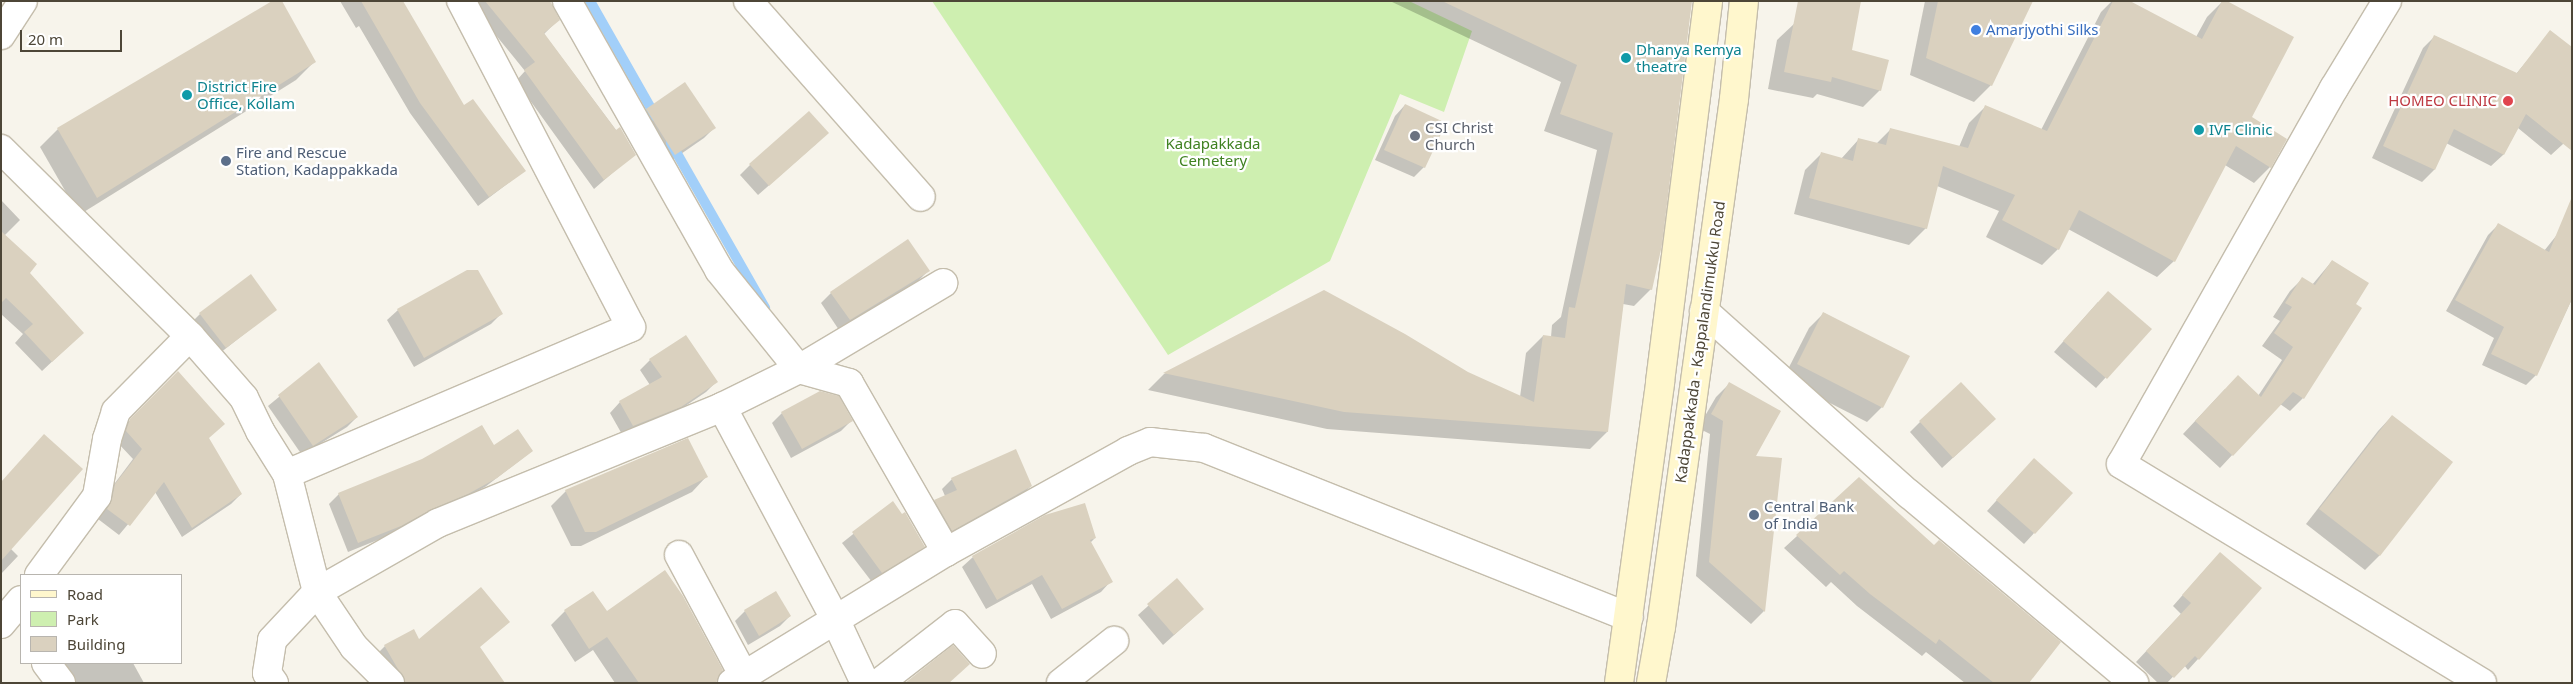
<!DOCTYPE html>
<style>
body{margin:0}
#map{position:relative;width:2573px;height:684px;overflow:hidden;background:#f7f4eb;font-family:"Noto Sans",sans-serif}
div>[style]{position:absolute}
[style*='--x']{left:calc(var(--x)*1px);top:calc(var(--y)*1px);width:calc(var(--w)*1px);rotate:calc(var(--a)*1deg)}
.green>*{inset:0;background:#ceefb0}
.shadow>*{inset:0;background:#0003}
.stream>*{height:10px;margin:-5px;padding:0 5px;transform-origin:5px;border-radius:5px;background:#a2cff9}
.building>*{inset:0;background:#dad1bf}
.roads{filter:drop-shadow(1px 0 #c4bdac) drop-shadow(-1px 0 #c4bdac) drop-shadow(0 1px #c4bdac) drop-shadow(0 -1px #c4bdac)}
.minor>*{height:28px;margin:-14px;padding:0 14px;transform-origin:14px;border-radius:14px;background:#fff}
.secondary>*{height:28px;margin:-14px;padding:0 14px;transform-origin:14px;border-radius:14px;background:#fff7cd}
.dots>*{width:14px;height:14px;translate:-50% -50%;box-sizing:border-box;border:2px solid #fff;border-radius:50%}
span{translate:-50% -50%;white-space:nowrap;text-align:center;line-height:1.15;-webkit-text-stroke:4.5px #fff;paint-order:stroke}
.shop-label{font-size:15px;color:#366cbe}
.left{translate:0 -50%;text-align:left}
.culture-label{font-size:15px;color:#0d838f}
.health-label{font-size:15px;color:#be3a42}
.right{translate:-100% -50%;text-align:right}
.worship-label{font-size:15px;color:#5b616d}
.park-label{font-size:15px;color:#3f8121}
.service-label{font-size:15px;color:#4e5e75}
.street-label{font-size:15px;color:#4d4637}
.frame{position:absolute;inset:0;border:2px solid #4d4637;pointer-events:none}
.legend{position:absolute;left:20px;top:574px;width:162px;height:90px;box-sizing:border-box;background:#fff;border:1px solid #b8b5af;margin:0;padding:6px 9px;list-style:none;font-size:15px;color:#4d4637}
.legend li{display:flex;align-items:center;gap:10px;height:25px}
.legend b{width:25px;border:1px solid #b8b5af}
.scale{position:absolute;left:20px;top:30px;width:102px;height:22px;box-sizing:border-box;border:2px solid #4d4637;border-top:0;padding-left:6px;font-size:15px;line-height:18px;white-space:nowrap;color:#4d4637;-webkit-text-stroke:4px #fff;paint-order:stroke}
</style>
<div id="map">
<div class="green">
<i style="clip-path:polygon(932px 1px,1409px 1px,1472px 31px,1444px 112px,1400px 94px,1330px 261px,1168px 355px)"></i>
</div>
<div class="shadow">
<i style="clip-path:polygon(274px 1px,314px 62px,296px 80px,79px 215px,40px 147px,58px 129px)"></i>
<i style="clip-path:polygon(340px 1px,402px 1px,464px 107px,524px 171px,478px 206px,410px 113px,359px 26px,356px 28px)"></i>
<i style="clip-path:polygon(468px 1px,548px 1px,558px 20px,544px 34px,634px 154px,594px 189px,516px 81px,525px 71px)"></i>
<i style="clip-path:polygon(1390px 1px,1691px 1px,1651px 289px,1634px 306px,1623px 304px,1607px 432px,1590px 449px,1327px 429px,1148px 390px,1164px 374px,1324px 291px,1468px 373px,1520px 397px,1526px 353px,1543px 336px,1551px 337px,1552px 325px,1561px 317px,1597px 150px,1544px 131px,1561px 82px)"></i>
<i style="clip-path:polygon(1925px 1px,2032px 1px,1991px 85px,1974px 102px,1910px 75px)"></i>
<i style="clip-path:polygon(2112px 1px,2127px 1px,2196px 37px,2207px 17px,2223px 1px,2250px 117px,2270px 167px,2254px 183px,2225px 165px,2174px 261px,2157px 277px,2068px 229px,2058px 249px,2042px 265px,1986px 237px,1999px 211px,1937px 186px,1926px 228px,1909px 245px,1794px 214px,1805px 170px,1821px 154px,1841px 159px,1859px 139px,1876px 144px,1891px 129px,1959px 147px,1969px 123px,1985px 107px,2041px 130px,2101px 12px)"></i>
<i style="clip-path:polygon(1795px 23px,1851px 51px,1880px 90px,1863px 107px,1817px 94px,1813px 98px,1768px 89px,1777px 40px)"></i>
<i style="clip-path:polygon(2551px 32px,2563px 144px,2551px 155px,2518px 128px,2503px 155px,2491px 166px,2446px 143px,2434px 170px,2422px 182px,2372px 158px,2423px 48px,2435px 36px,2516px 74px)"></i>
<i style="clip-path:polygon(1405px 105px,1424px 167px,1414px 177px,1375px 160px,1395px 116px)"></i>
<i style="clip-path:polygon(647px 110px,714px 128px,704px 138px,665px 165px,637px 120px)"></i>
<i style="clip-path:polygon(817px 143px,758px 195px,740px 175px,750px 165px)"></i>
<i style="clip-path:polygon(1px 200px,20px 220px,4px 236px,72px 343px,42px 371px,15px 343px,23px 334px,1px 314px)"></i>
<i style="clip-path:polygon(2498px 225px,2544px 251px,2556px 236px,2572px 242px,2572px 299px,2536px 375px,2526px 385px,2482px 365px,2494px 338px,2446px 311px,2488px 235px)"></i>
<i style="clip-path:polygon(2332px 261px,2303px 398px,2290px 411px,2280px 404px,2220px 468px,2183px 434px,2225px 389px,2258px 396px,2282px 360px,2262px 346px,2280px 321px,2273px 317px,2290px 291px,2302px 279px,2312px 285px)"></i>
<i style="clip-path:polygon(928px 271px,918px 281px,839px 330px,821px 303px,831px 293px)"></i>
<i style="clip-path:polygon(2098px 302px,2150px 329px,2096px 388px,2054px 352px)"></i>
<i style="clip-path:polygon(276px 309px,215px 357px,190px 324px,200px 314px)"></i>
<i style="clip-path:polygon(398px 310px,501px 314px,491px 324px,414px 367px,387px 320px)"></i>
<i style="clip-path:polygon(1824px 313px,1908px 357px,1882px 407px,1867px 422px,1783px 379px,1809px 328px)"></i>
<i style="clip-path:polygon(650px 360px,716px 382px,706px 392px,669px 417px,623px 436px,610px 413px,620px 402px,650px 385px,640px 370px)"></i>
<i style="clip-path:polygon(319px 364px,357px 417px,347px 427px,302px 455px,268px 406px)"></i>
<i style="clip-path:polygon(178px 373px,207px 439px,241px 494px,231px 504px,182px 537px,155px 492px,119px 535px,98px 519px,103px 510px,106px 495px,133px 459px,117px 442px,120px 430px)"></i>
<i style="clip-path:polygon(1729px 384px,1754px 457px,1781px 459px,1764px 611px,1751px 624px,1696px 576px,1710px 434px,1698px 428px,1716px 397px)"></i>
<i style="clip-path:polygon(782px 413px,851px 421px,841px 431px,791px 458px,772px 423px)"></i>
<i style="clip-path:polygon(2392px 416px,2452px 462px,2379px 556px,2365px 570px,2306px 524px,2378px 431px)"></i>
<i style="clip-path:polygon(1920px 422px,1984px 429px,1942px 468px,1910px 432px)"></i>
<i style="clip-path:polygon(687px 439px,706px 477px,692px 492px,581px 546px,571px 546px,551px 506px,566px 491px)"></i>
<i style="clip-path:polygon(494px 447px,532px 451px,485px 487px,390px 535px,348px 552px,329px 504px,339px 494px)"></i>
<i style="clip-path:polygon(2024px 470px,2071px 493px,2024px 544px,1987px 511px)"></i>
<i style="clip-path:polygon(952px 479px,1031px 486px,1021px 496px,941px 540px,925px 511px,935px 501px,945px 496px,942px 489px)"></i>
<i style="clip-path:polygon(1859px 479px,2027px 683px,1965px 683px,1926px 652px,1922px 656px,1857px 606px,1831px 582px,1826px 587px,1784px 548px)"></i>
<i style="clip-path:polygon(1px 503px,11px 549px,18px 556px,1px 574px)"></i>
<i style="clip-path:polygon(892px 503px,923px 546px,913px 557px,872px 582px,842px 543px)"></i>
<i style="clip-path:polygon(1095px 538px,1090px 543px,1111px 581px,1101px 592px,1051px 619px,1032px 584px,986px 609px,962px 567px,973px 557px)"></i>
<i style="clip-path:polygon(2210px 564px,2198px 659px,2188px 670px,2184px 665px,2167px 683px,2158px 683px,2136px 662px,2181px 614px,2173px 606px)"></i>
<i style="clip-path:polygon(1177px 580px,1203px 609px,1163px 645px,1138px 615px)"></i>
<i style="clip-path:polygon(565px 611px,606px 613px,715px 683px,615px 683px,593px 650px,575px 662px,551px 625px)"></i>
<i style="clip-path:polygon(745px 611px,790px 616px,780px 626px,748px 645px,735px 621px)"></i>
<i style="clip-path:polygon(385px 646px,421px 673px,404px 683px,391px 683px,375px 656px)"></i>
<i style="clip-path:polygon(45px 663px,133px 663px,144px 683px,64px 683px)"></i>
</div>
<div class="stream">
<i style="--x:590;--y:1;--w:133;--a:60.4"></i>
<i style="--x:671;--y:143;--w:190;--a:60.3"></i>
</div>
<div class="building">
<i style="clip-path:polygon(272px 1px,282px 1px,316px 62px,97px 198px,57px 128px)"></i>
<i style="clip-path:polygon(361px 1px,403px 1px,464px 105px,473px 99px,526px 171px,489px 197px,420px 103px)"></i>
<i style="clip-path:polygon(485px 1px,550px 1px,560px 20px,544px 33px,616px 130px,620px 127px,636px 155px,604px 180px,524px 70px,535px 62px)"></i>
<i style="clip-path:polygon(1442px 1px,1692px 1px,1662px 245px,1652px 290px,1626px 284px,1608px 432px,1344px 412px,1163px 373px,1324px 290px,1405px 334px,1468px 372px,1534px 402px,1543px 335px,1565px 338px,1569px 307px,1575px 308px,1613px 133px,1560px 114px,1577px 65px)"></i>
<i style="clip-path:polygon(1798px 1px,1861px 1px,1852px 50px,1889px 60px,1881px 91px,1832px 77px,1831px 82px,1784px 72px)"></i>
<i style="clip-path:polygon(1938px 1px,2033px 1px,1992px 86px,1926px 58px)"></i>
<i style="clip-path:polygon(2113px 1px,2130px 1px,2202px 39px,2222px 1px,2227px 1px,2294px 37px,2252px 117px,2287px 139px,2271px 168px,2236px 146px,2175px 262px,2079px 210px,2059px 250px,2002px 220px,2015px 195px,1943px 166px,1927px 229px,1809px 198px,1821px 152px,1853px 161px,1858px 138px,1886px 145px,1890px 128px,1968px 148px,1985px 105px,2047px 131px)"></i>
<i style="clip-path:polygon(2550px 30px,2572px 47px,2572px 151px,2526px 114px,2504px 155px,2454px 129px,2435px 170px,2383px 146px,2434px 35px,2517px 73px)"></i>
<i style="clip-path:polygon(685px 82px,716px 128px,675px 155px,646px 109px)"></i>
<i style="clip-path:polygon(1405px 104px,1446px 123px,1425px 168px,1384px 150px)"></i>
<i style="clip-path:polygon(809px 111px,829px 133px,769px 186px,749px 164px)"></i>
<i style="clip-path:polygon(2571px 199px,2572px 299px,2537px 376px,2491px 354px,2504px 327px,2455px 300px,2498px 223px,2549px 252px)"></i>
<i style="clip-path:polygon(1px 231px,37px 264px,30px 273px,84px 333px,52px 362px,24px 332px,33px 324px,6px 298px,1px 303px)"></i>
<i style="clip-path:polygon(908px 239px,930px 271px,850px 320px,830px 292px)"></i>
<i style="clip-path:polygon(2332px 260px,2369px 283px,2356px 304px,2362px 308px,2304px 399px,2293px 392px,2233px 456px,2195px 421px,2238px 375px,2261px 397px,2293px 347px,2274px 333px,2292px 307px,2285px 303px,2302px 277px,2315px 285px)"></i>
<i style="clip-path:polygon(467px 270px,478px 270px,503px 314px,424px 358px,397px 309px)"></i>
<i style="clip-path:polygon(251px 274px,277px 310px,226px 348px,199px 313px)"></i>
<i style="clip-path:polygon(2108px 291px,2152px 329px,2107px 379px,2063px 341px)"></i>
<i style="clip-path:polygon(1823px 312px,1910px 356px,1883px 408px,1797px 364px)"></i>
<i style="clip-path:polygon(686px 335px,718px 382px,681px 407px,633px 426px,619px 401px,662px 377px,649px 359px)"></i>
<i style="clip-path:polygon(319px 362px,358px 417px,313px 446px,278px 395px)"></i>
<i style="clip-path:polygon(178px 371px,225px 424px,209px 438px,242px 494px,192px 528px,164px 482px,130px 526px,107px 509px,112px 499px,115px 484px,142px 449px,126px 431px,130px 419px)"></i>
<i style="clip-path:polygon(1729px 382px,1781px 411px,1756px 456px,1782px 458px,1765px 612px,1709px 562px,1723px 421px,1711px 414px)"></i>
<i style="clip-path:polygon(1961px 382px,1996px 419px,1953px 458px,1919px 421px)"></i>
<i style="clip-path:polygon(820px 391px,839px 396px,853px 421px,802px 449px,781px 412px)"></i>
<i style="clip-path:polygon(2392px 415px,2453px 462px,2380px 556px,2319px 509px)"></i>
<i style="clip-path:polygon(482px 425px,494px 445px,518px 429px,533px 451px,497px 478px,468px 494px,432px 509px,401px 526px,358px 543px,338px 493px,422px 459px)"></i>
<i style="clip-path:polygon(44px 434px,83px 469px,1px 561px,1px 482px)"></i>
<i style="clip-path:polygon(688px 438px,708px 477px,596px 532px,585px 532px,565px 490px)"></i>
<i style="clip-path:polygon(1016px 449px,1032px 486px,952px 531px,934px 500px,957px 490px,951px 478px)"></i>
<i style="clip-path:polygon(2034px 458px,2073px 493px,2035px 534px,1996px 500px)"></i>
<i style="clip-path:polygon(1859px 477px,1934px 545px,1939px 540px,2061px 642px,2029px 683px,1994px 683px,1939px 639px,1936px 644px,1870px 594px,1844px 571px,1840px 575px,1796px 535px)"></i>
<i style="clip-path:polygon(893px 501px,902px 514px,905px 512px,925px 547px,882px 573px,852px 532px)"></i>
<i style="clip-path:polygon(1085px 503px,1096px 538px,1090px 540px,1113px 582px,1062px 609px,1042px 575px,997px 600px,972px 556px,1045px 515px)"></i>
<i style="clip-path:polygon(2220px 552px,2262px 588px,2199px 660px,2195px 656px,2174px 678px,2146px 651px,2191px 603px,2182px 595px)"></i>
<i style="clip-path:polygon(665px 570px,683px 596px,723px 670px,716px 683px,639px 683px,607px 637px,589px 649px,564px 610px,593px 591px,607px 611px)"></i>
<i style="clip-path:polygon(1177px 578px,1204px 609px,1174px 635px,1147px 604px)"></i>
<i style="clip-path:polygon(481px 587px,510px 622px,480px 647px,505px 683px,406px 683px,384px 645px,414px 629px,419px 639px)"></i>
<i style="clip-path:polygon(776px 591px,791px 616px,759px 636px,744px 610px)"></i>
<i style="clip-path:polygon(953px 645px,970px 664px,949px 683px,905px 683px)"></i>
</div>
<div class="roads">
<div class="minor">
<i style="--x:567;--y:1;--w:309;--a:60.5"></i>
<i style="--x:719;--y:270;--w:127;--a:51.1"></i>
<i style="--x:799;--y:369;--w:86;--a:153.7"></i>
<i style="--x:748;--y:1;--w:261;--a:48.6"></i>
<i style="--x:2387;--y:1;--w:102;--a:121.3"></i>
<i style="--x:2334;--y:88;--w:432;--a:119.5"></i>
<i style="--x:2121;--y:464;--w:422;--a:31.2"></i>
<i style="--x:1;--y:35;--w:40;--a:-57.1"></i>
<i style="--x:1;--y:149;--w:266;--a:44.7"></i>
<i style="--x:190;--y:336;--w:82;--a:48.9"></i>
<i style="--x:244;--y:398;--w:37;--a:64"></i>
<i style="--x:260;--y:431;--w:51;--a:57.9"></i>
<i style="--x:287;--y:474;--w:122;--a:75.7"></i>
<i style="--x:317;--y:592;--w:66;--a:56.1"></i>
<i style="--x:354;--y:647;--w:51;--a:45"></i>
<i style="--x:1704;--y:311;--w:275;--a:41.8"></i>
<i style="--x:1909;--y:494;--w:294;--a:40"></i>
<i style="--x:799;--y:369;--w:52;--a:15.6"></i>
<i style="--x:849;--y:383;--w:195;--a:60.1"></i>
<i style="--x:799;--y:369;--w:168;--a:-30.8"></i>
<i style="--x:287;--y:474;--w:374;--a:-23.1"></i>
<i style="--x:631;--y:327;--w:368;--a:-117.5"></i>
<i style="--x:679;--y:555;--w:137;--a:61.8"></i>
<i style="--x:39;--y:575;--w:98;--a:-53.7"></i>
<i style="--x:97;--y:496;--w:58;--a:-80"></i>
<i style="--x:107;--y:439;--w:29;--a:-72"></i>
<i style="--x:116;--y:411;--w:105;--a:-45.4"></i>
<i style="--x:1;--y:624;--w:31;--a:-50"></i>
<i style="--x:46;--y:663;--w:25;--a:53"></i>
<i style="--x:274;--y:683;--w:12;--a:-125"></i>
<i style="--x:267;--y:673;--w:33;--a:-81"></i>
<i style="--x:272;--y:640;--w:66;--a:-46.8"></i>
<i style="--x:317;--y:592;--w:139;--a:-29.7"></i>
<i style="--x:438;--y:523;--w:307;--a:-22.2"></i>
<i style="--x:722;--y:407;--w:240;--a:61.9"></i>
<i style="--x:835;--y:619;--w:71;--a:64.9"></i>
<i style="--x:732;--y:683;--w:251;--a:-31.5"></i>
<i style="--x:946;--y:552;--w:208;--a:-29"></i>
<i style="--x:1128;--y:451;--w:24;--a:-22"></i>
<i style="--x:1150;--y:442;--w:54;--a:6.3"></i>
<i style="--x:1204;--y:448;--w:457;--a:21.7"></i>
<i style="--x:879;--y:683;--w:96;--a:-37.8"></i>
<i style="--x:955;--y:624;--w:40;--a:48"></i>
<i style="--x:1061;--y:683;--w:68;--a:-38.4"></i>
</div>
<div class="secondary">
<i style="--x:1619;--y:683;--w:304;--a:-82.2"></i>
<i style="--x:1660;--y:382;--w:384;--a:-82.8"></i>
<i style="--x:1651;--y:683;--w:57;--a:-79.9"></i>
<i style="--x:1661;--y:627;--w:533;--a:-82.13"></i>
<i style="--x:1734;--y:99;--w:99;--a:-84.2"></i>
</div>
</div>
<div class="dots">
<i style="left:1976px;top:30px;background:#3f7fe0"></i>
<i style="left:1626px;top:58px;background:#0f9aa8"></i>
<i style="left:187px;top:95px;background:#0f9aa8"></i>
<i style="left:2508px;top:101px;background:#e0444e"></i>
<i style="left:2199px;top:130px;background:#0f9aa8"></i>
<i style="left:1415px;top:136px;background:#6b7280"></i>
<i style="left:226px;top:161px;background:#5c6f8a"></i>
<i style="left:1754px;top:515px;background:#5c6f8a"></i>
</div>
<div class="shop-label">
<span class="left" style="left:1986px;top:30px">Amarjyothi Silks</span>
</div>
<div class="culture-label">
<span class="left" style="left:1636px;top:58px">Dhanya Remya<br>theatre</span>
<span class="left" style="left:197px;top:95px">District Fire<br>Office, Kollam</span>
<span class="left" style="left:2209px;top:130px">IVF Clinic</span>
</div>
<div class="health-label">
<span class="right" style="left:2497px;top:101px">HOMEO CLINIC</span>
</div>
<div class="worship-label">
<span class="left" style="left:1425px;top:136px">CSI Christ<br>Church</span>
</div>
<div class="park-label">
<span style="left:1213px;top:152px">Kadapakkada<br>Cemetery</span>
</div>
<div class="service-label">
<span class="left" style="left:236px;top:161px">Fire and Rescue<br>Station, Kadappakkada</span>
<span class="left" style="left:1764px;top:515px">Central Bank<br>of India</span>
</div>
<div class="street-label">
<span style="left:1700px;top:342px;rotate:-82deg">Kadappakkada - Kappalandimukku Road</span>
</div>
<div class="frame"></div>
<ul class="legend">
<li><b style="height:6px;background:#fff7cd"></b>Road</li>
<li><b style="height:14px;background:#ceefb0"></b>Park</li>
<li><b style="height:14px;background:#dad1bf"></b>Building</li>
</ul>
<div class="scale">20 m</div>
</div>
